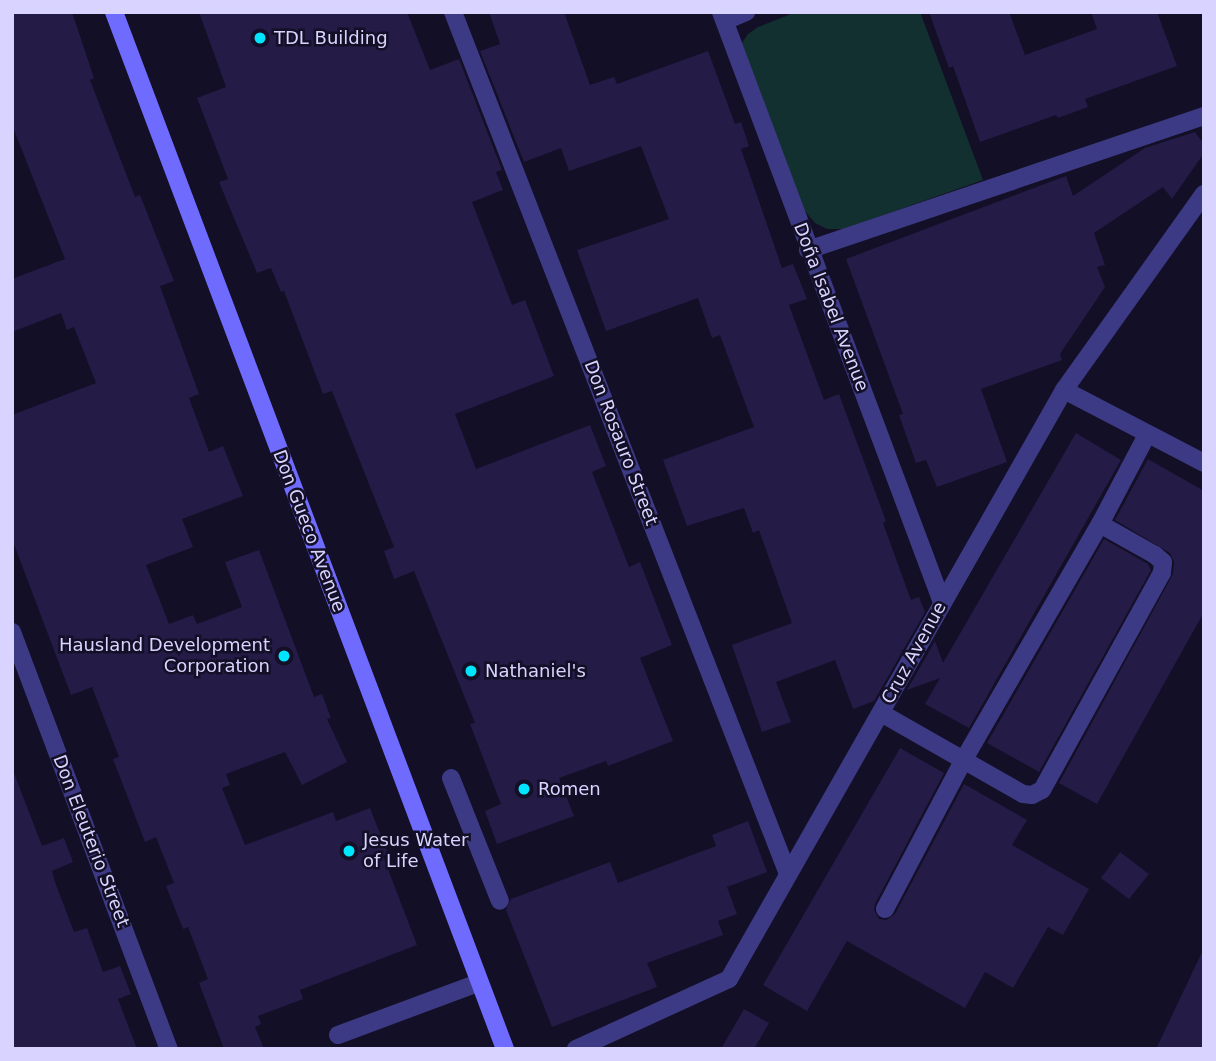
<!DOCTYPE html>
<meta charset="utf-8">
<style>
body{margin:0}
#map{position:relative;width:1216px;height:1061px;overflow:hidden;background:#130f26;font-family:"DejaVu Sans",sans-serif}
div>[style]{position:absolute}
[style*='--x']{left:calc(var(--x)*1px);top:calc(var(--y)*1px);width:calc(var(--w)*1px);rotate:calc(var(--a)*1deg)}
.green>*{inset:0;background:#12302f}
.building>*{inset:0;background:#241b47}
.lane>*{height:18px;margin:-9px;padding:0 9px;transform-origin:9px;border-radius:9px;background:#3d3a85}
.street>*{height:18px;margin:-9px;padding:0 9px;transform-origin:9px;border-radius:9px;background:#3d3a85}
.secondary>*{height:18px;margin:-9px;padding:0 9px;transform-origin:9px;border-radius:9px;background:#6f6bff}
.dots>*{width:19px;height:19px;translate:-50% -50%;box-sizing:border-box;border:4px solid #130f26;border-radius:50%}
span{translate:-50% -50%;white-space:nowrap;text-align:center;line-height:1.15;-webkit-text-stroke:5px #130f26;paint-order:stroke}
.poi-label{font-size:18px;color:#d9d4ff}
.left{translate:0 -50%;text-align:left}
.right{translate:-100% -50%;text-align:right}
.street-label{font-size:18px;color:#d9d4ff}
.frame{position:absolute;inset:0;border:14px solid #d9d4ff;pointer-events:none}
</style>
<div id="map">
<div class="green">
<i style="clip-path:polygon(796px 12px,920px 12px,983px 180px,844px 229px,827px 229px,815px 223px,804px 210px,742px 43px,748px 34px,758px 27px)"></i>
</div>
<div class="building">
<i style="clip-path:polygon(12px 12px,72px 12px,94px 78px,90px 80px,135px 197px,140px 195px,174px 281px,160px 286px,199px 394px,189px 398px,209px 452px,223px 446px,243px 496px,182px 519px,193px 547px,146px 565px,169px 624px,193px 615px,197px 624px,242px 607px,225px 562px,259px 550px,314px 697px,322px 694px,331px 718px,327px 719px,347px 762px,302px 785px,285px 752px,226px 774px,230px 785px,222px 788px,245px 845px,333px 812px,336px 821px,370px 808px,388px 854px,383px 856px,417px 945px,300px 990px,303px 999px,258px 1016px,261px 1024px,255px 1027px,264px 1049px,224px 1049px,199px 983px,208px 979px,188px 927px,183px 929px,166px 886px,174px 883px,156px 837px,145px 842px,113px 759px,119px 757px,92px 687px,71px 695px,12px 539px,12px 415px,96px 383px,74px 327px,67px 330px,61px 313px,12px 332px,12px 279px,65px 259px,12px 125px)"></i>
<i style="clip-path:polygon(199px 12px,407px 12px,430px 70px,459px 59px,502px 170px,496px 172px,503px 190px,472px 202px,512px 305px,525px 300px,554px 376px,455px 414px,476px 469px,590px 425px,606px 466px,592px 472px,629px 567px,640px 562px,672px 645px,640px 658px,673px 741px,608px 766px,606px 761px,559px 778px,574px 816px,497px 844px,485px 811px,501px 804px,470px 724px,475px 723px,414px 571px,394px 579px,384px 551px,394px 547px,332px 391px,323px 394px,284px 291px,281px 292px,271px 268px,257px 273px,219px 182px,228px 179px,197px 98px,226px 87px)"></i>
<i style="clip-path:polygon(489px 12px,564px 12px,590px 85px,614px 77px,617px 84px,708px 51px,735px 124px,741px 122px,749px 146px,741px 149px,782px 268px,793px 264px,807px 299px,789px 305px,824px 400px,839px 394px,886px 521px,883px 523px,911px 600px,919px 597px,925px 612px,874px 701px,853px 709px,835px 660px,776px 682px,791px 722px,762px 732px,732px 645px,792px 623px,759px 530px,753px 533px,744px 508px,687px 526px,663px 460px,754px 427px,720px 335px,712px 338px,698px 298px,606px 331px,577px 250px,669px 219px,641px 146px,569px 171px,561px 148px,524px 162px,480px 51px,500px 44px)"></i>
<i style="clip-path:polygon(929px 12px,1009px 12px,1025px 55px,1097px 29px,1091px 12px,1157px 12px,1177px 66px,1085px 99px,1088px 107px,1058px 118px,1056px 115px,980px 142px,953px 66px,949px 68px)"></i>
<i style="clip-path:polygon(1195px 132px,1204px 144px,1204px 153px,1172px 199px,1163px 187px,1094px 233px,1105px 265px,1097px 267px,1105px 287px,1060px 354px,1062px 360px,981px 389px,1007px 462px,937px 487px,926px 460px,916px 463px,899px 415px,903px 414px,846px 259px,1066px 176px,1073px 196px,1145px 148px)"></i>
<i style="clip-path:polygon(1076px 433px,1121px 460px,969px 728px,925px 704px,940px 678px,907px 690px,935px 641px,943px 663px)"></i>
<i style="clip-path:polygon(1148px 459px,1204px 491px,1204px 612px,1097px 804px,1059px 783px,1173px 574px,1174px 562px,1170px 553px,1115px 520px)"></i>
<i style="clip-path:polygon(1104px 539px,1148px 564px,1151px 570px,1039px 772px,987px 743px)"></i>
<i style="clip-path:polygon(900px 748px,944px 773px,875px 904px,874px 910px,879px 919px,886px 920px,895px 914px,964px 784px,1027px 820px,1012px 845px,1089px 889px,1063px 935px,1048px 927px,1013px 988px,985px 972px,965px 1008px,847px 941px,807px 1011px,763px 985px)"></i>
<i style="clip-path:polygon(14px 773px,42px 846px,64px 838px,73px 862px,52px 871px,55px 882px,74px 932px,87px 928px,103px 972px,120px 966px,131px 994px,118px 999px,137px 1049px,12px 1049px)"></i>
<i style="clip-path:polygon(748px 821px,767px 872px,727px 887px,737px 914px,718px 921px,723px 935px,647px 963px,657px 987px,552px 1027px,506px 910px,511px 899px,610px 862px,618px 883px,716px 846px,712px 835px)"></i>
<i style="clip-path:polygon(1120px 852px,1149px 874px,1129px 899px,1101px 878px)"></i>
<i style="clip-path:polygon(1204px 948px,1204px 1049px,1156px 1049px)"></i>
<i style="clip-path:polygon(744px 1009px,769px 1023px,754px 1049px,721px 1049px)"></i>
</div>
<div class="lane">
<i style="--x:881;--y:713;--w:163;--a:29.7"></i>
<i style="--x:1023;--y:794;--w:9;--a:6"></i>
<i style="--x:1032;--y:795;--w:11;--a:-27"></i>
<i style="--x:1042;--y:790;--w:248;--a:-61.1"></i>
<i style="--x:1162;--y:573;--w:11;--a:-85"></i>
<i style="--x:1163;--y:562;--w:11;--a:-139"></i>
<i style="--x:1155;--y:555;--w:63;--a:-150.6"></i>
<i style="--x:451;--y:778;--w:132;--a:68.3"></i>
<i style="--x:885;--y:909;--w:167;--a:-62.2"></i>
<i style="--x:963;--y:761;--w:274;--a:-60"></i>
<i style="--x:1100;--y:524;--w:101;--a:-62.2"></i>
<i style="--x:338;--y:1035;--w:149;--a:-20.4"></i>
</div>
<div class="street">
<i style="--x:453;--y:12;--w:925;--a:68.76"></i>
<i style="--x:721;--y:12;--w:630;--a:69.47"></i>
<i style="--x:725;--y:21;--w:23;--a:-23"></i>
<i style="--x:808;--y:250;--w:418;--a:-18.7"></i>
<i style="--x:1064;--y:390;--w:158;--a:27.5"></i>
<i style="--x:12;--y:632;--w:446;--a:69.4"></i>
<i style="--x:576;--y:1049;--w:168;--a:-24.6"></i>
<i style="--x:729;--y:979;--w:678;--a:-60.37"></i>
<i style="--x:1064;--y:390;--w:241;--a:-54.5"></i>
</div>
<div class="secondary">
<i style="--x:114;--y:12;--w:1108;--a:69.34"></i>
</div>
<div class="dots">
<i style="left:260px;top:38px;background:#00e5ff"></i>
<i style="left:284px;top:656px;background:#00e5ff"></i>
<i style="left:471px;top:671px;background:#00e5ff"></i>
<i style="left:524px;top:789px;background:#00e5ff"></i>
<i style="left:349px;top:851px;background:#00e5ff"></i>
</div>
<div class="poi-label">
<span class="left" style="left:274px;top:38px">TDL Building</span>
<span class="right" style="left:270px;top:656px">Hausland Development<br>Corporation</span>
<span class="left" style="left:485px;top:671px">Nathaniel's</span>
<span class="left" style="left:538px;top:789px">Romen</span>
<span class="left" style="left:363px;top:851px">Jesus Water<br>of Life</span>
</div>
<div class="street-label">
<span style="left:831px;top:307px;rotate:69deg">Doña Isabel Avenue</span>
<span style="left:621px;top:443px;rotate:69deg">Don Rosauro Street</span>
<span style="left:309px;top:531px;rotate:69deg">Don Gueco Avenue</span>
<span style="left:914px;top:653px;rotate:-61deg">Cruz Avenue</span>
<span style="left:91px;top:841px;rotate:69deg">Don Eleuterio Street</span>
</div>
<div class="frame"></div>
</div>
